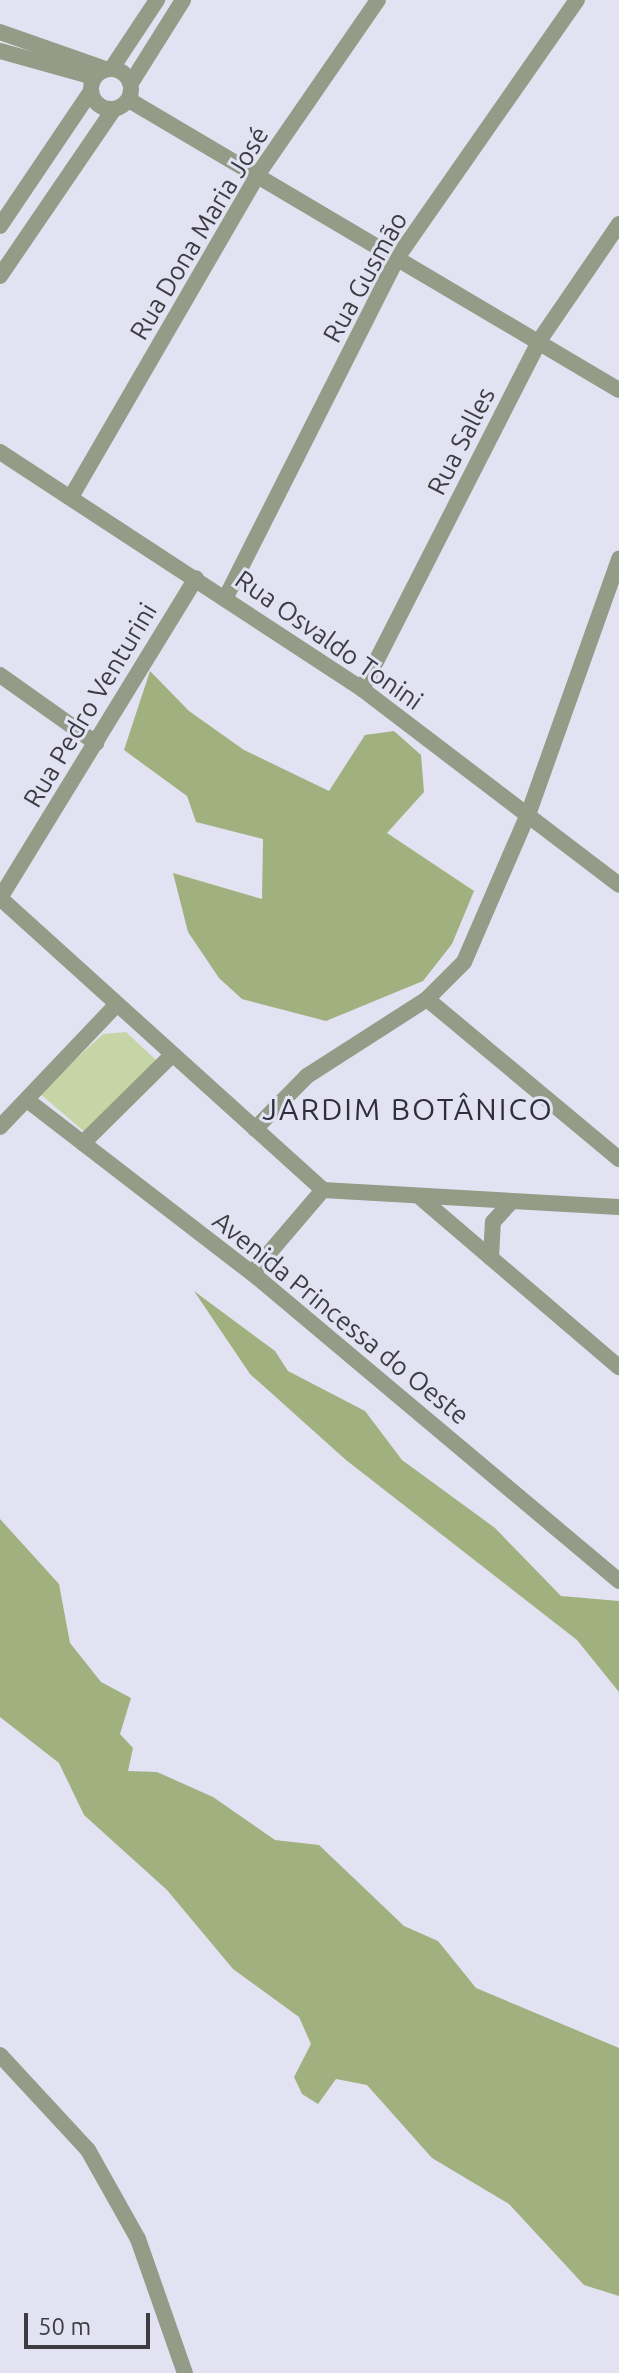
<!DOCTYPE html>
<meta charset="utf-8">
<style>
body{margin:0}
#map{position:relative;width:619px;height:2373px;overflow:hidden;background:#e3e2f2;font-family:Ubuntu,sans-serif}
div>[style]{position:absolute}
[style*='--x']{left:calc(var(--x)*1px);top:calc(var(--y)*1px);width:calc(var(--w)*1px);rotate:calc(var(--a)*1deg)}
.green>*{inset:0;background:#c5d5a6}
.forest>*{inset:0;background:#a0b07f}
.minor>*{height:16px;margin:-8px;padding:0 8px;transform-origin:8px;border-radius:8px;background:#949b86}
.tertiary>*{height:16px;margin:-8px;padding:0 8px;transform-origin:8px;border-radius:8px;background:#949b86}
.tertiary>.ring{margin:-8px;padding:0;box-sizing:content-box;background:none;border:16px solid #949b86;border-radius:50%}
span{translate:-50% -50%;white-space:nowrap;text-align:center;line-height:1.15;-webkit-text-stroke:6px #e3e2f2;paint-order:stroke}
.street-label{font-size:26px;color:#3c3c42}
.quarter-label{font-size:30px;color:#2f2e3a;letter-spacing:2px}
.scale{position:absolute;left:24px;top:2313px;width:126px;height:36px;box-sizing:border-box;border:4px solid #3c3c42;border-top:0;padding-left:10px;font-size:24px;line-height:28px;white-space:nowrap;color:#3c3c42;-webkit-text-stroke:6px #e3e2f2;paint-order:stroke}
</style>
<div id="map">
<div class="green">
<i style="clip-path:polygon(126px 1032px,157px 1061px,86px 1133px,39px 1093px,103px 1034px)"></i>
</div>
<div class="forest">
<i style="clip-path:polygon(150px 671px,189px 711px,244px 750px,329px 791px,365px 735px,394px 731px,421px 755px,424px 792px,387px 833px,474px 891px,452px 944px,423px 981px,326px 1021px,242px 999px,219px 978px,188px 932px,173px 873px,262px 899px,263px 839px,196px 822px,187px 796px,124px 750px)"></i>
<i style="clip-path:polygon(194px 1291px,275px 1351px,288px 1371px,365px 1411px,402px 1460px,495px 1528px,561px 1596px,619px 1601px,619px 1692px,577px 1640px,346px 1460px,250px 1374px)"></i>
<i style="clip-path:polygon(0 1519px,59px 1584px,70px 1643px,101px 1682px,131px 1698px,120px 1734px,133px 1748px,128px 1771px,157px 1772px,213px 1797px,275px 1840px,319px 1845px,404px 1926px,438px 1941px,476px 1988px,619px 2048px,619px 2296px,584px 2285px,509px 2204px,432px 2158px,367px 2085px,336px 2079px,318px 2104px,302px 2094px,294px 2077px,311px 2044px,299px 2017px,233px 1969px,167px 1890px,84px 1815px,59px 1763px,0 1717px)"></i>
</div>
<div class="minor">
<i style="--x:129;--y:100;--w:569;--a:30.62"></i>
<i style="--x:0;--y:452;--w:433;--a:33.2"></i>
<i style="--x:362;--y:689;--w:323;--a:37.3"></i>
<i style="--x:71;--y:497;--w:373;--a:-59.9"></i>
<i style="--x:258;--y:174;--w:211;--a:-55.4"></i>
<i style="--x:226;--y:597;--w:383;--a:-63.2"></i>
<i style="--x:399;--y:255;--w:311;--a:-55.1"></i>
<i style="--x:0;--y:675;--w:118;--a:35.3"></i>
<i style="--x:362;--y:689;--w:390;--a:-63"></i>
<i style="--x:539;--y:341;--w:142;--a:-55.6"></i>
<i style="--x:0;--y:898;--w:435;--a:42.1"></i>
<i style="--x:0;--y:898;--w:375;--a:-58.5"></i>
<i style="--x:427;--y:999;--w:250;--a:39.8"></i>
<i style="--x:27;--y:1100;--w:284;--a:37.6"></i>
<i style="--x:252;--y:1273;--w:479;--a:40"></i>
<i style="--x:0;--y:1127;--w:168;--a:-46.4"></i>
<i style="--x:255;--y:1129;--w:74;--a:-45.5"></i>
<i style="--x:307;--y:1076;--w:143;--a:-32.7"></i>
<i style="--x:427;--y:999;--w:52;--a:-45"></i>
<i style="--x:464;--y:962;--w:163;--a:-66.6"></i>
<i style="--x:529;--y:812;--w:269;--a:-70.4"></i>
<i style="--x:83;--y:1143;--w:125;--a:-44.7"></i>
<i style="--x:323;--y:1190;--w:296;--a:3.3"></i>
<i style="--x:422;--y:1199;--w:259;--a:40.5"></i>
<i style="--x:491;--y:1258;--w:36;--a:-87"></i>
<i style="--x:493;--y:1222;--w:25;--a:-48"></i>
<i style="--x:252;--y:1273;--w:109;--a:-49.5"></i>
</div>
<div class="tertiary">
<i style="--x:0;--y:32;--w:111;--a:19.4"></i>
<i style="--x:0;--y:51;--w:98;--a:15.5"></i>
<i style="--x:112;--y:68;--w:82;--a:-56.5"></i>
<i class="ring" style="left:91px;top:69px;width:24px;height:24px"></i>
<i style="--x:131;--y:83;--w:98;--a:-57.9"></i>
<i style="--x:0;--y:226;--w:163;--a:-56"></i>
<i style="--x:0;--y:276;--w:202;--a:-55.7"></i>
<i style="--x:0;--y:2055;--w:129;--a:47.2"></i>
<i style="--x:88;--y:2150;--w:102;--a:60.7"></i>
<i style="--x:138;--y:2239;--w:142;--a:70.7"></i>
</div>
<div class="street-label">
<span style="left:199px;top:233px;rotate:-59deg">Rua Dona Maria José</span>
<span style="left:365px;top:277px;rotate:-61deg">Rua Gusmão</span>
<span style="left:461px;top:441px;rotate:-63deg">Rua Salles</span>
<span style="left:329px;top:640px;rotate:35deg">Rua Osvaldo Tonini</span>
<span style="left:90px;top:705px;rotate:-59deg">Rua Pedro Venturini</span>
<span style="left:341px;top:1318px;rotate:39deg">Avenida Princessa do Oeste</span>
</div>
<div class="quarter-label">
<span style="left:408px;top:1109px">JARDIM BOTÂNICO</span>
</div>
<div class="scale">50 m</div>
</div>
